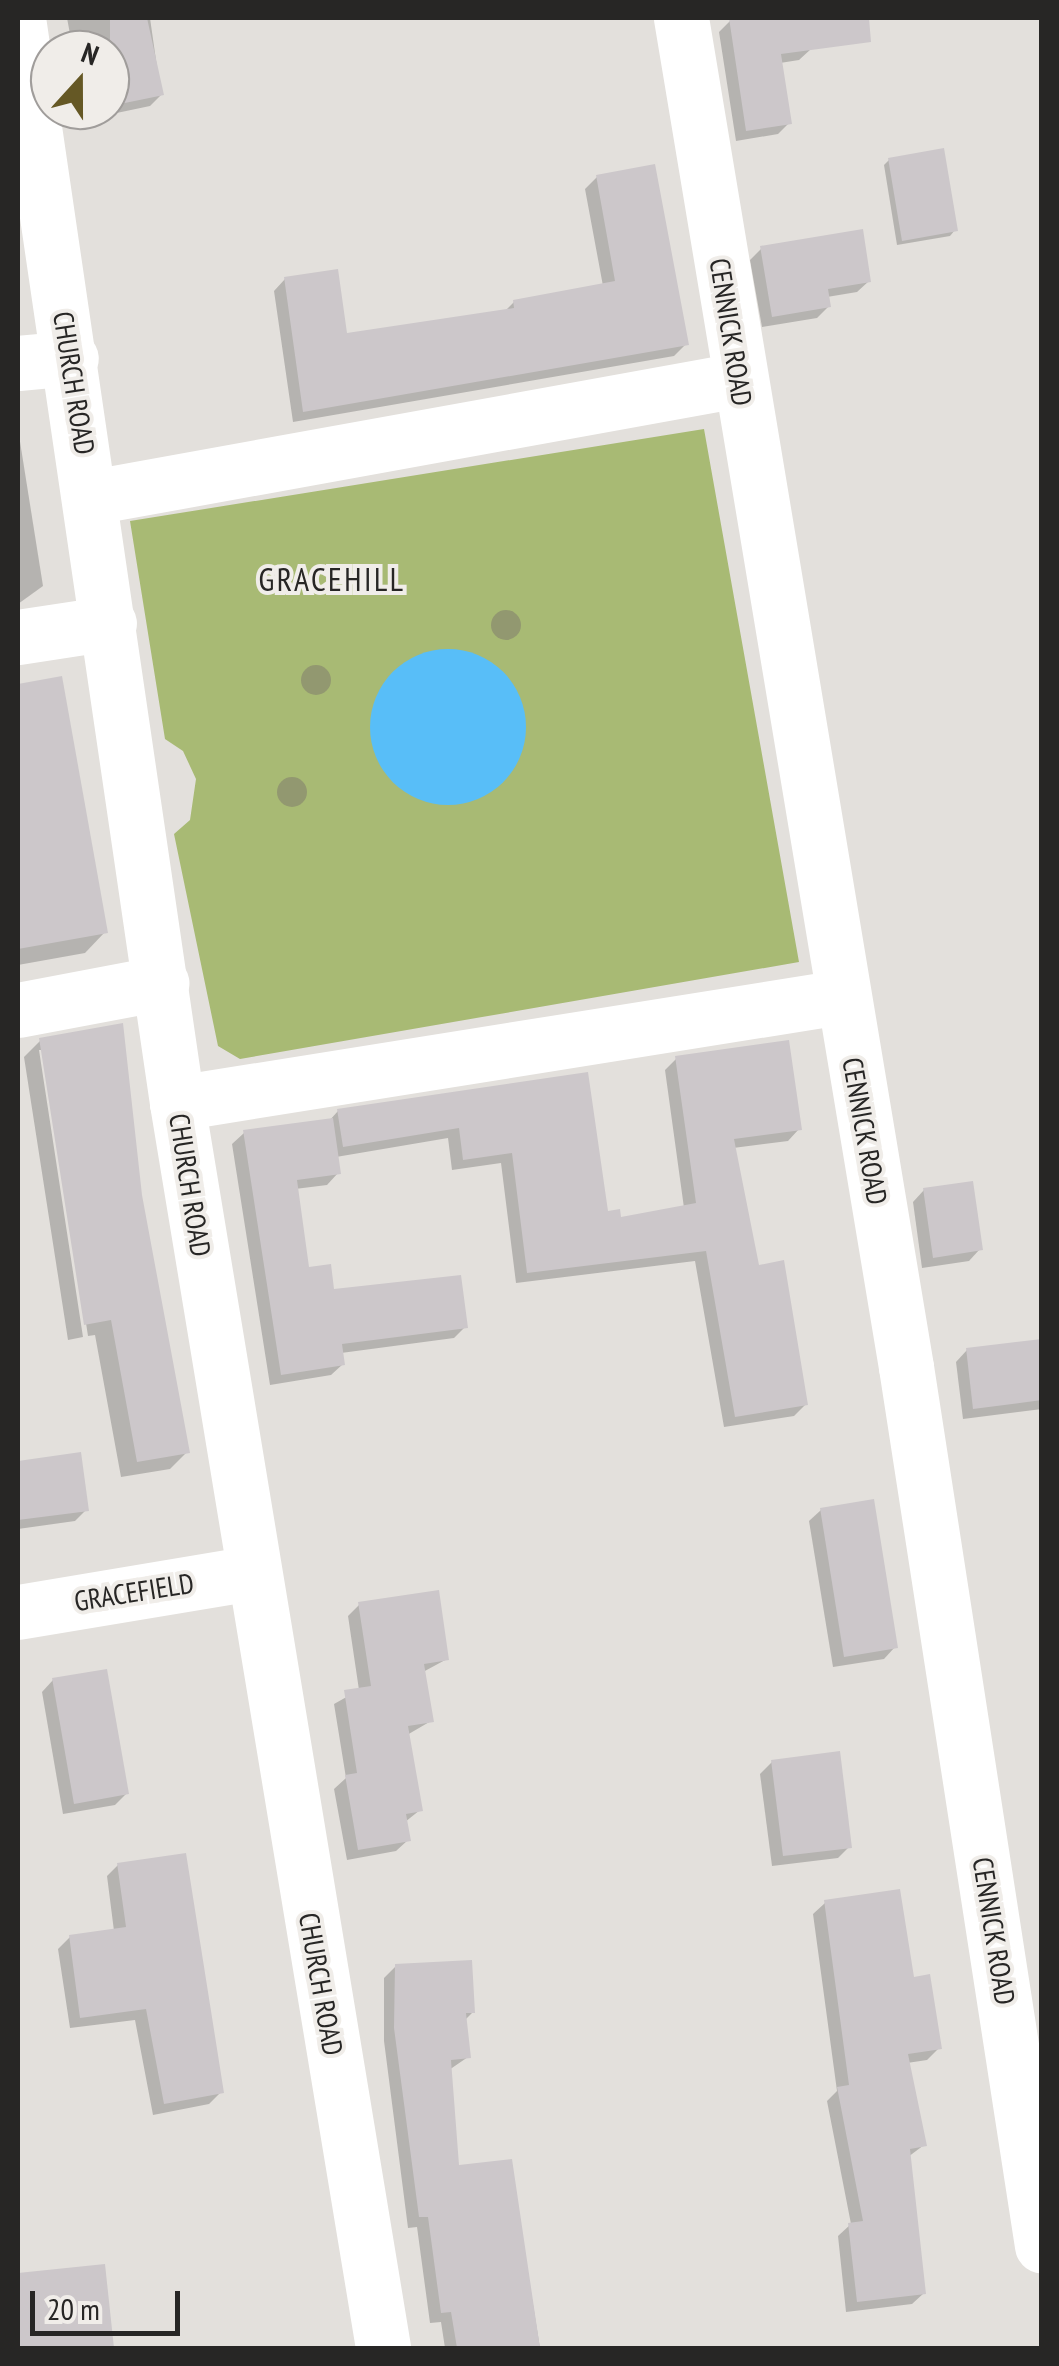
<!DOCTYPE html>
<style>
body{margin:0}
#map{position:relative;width:1059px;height:2366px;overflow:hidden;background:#e3e0dc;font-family:"PT Sans Narrow",sans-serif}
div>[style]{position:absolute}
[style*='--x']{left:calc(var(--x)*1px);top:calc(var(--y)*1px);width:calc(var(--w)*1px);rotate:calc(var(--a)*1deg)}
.green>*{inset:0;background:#a8ba74}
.water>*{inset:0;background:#58bef8}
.round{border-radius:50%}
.shadow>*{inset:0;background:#0003}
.building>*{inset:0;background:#ccc7ca}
.minor>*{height:55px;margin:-27.5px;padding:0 27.5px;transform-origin:27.5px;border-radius:27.5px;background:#fff}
.trees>*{width:30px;height:30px;margin:-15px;border-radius:50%;background:#929870}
span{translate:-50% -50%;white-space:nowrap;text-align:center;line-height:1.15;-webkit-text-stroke:8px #f0ede9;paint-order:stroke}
.street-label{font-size:28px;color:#272625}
.quarter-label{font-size:32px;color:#272625;letter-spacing:2.5px}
.frame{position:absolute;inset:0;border:20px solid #272625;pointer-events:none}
.north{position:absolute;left:30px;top:30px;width:100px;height:100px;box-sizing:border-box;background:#f0ede9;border:2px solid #a09d9b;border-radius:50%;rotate:21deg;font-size:28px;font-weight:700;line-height:40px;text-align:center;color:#272625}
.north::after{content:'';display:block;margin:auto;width:35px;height:45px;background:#655825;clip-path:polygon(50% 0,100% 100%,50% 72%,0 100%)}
.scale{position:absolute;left:30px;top:2291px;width:150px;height:45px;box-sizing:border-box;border:5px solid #272625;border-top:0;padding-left:12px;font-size:30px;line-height:35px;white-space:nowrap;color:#272625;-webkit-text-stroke:8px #f0ede9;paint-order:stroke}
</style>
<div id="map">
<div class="green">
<i style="clip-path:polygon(704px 429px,799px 962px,240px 1059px,218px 1046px,174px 834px,190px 820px,196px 779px,183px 751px,165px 739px,130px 521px)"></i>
</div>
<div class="water">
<i class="round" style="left:370px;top:649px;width:156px;height:156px"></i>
</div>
<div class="shadow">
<i style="clip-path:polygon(67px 18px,150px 18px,161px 95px,150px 106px,88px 119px,86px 110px,110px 110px,110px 50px,73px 50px)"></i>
<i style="clip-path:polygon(747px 18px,806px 18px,811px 49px,799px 60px,780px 63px,789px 123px,778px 134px,736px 141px,719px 32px,730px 21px)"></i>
<i style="clip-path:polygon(889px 160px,955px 230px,950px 236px,897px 245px,884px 165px)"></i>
<i style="clip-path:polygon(597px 177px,686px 344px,674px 356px,293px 422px,274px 291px,285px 279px,345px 335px,504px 312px,514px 302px,603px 286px,585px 189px)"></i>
<i style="clip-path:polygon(762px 248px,869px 281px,857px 292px,827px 297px,829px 306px,817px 318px,762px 327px,750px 260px)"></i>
<i style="clip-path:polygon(18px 429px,43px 586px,18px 604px)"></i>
<i style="clip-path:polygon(60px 679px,105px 932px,85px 953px,18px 965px,18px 686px)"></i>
<i style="clip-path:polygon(41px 1040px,140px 1195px,187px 1452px,170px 1469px,121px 1477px,95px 1335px,88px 1336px,44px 1050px,39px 1050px,83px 1337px,68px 1340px,24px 1057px)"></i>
<i style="clip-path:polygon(677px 1058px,799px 1129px,788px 1141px,733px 1148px,757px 1268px,806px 1404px,794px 1416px,724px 1427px,695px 1261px,516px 1283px,501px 1163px,452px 1170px,448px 1138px,336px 1157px,338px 1173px,327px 1185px,295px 1189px,307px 1270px,332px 1292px,465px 1327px,454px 1338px,341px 1353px,343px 1364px,331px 1375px,270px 1385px,232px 1144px,244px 1133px,329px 1121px,338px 1111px,586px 1075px,606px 1213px,619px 1220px,684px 1208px,665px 1070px)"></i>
<i style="clip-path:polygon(924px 1190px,980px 1249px,969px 1261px,922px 1268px,913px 1202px)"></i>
<i style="clip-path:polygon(1042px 1342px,1042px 1409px,963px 1419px,956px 1362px,967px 1350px)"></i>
<i style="clip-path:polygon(78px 1455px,86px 1510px,75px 1521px,18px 1529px,18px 1462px)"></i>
<i style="clip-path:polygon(821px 1510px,895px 1647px,884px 1659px,833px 1667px,809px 1521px)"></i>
<i style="clip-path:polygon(359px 1605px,447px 1659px,423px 1672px,431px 1721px,407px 1735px,420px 1810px,405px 1822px,408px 1840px,396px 1851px,347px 1860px,334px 1789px,346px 1778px,334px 1704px,359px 1690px,348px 1616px)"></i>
<i style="clip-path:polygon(53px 1680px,127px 1793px,115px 1805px,63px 1814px,42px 1692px)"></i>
<i style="clip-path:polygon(772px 1762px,849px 1847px,838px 1858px,772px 1866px,760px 1774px)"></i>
<i style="clip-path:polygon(118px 1865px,221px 2092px,209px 2104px,153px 2115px,135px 2020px,70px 2028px,58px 1949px,70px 1937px,114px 1931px,107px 1876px)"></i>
<i style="clip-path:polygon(825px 1903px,911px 1979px,939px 2048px,927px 2060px,907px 2063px,924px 2145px,908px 2157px,924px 2293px,912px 2304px,846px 2312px,838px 2236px,851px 2224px,827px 2101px,837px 2091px,813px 1914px)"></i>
<i style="clip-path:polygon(396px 1966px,473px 2012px,465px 2020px,468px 2057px,449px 2070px,457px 2168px,510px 2162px,540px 2348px,445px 2348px,441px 2322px,430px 2323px,417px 2227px,408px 2228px,384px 2041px,384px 1978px)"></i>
<i style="clip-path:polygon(103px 2267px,111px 2348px,18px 2348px,18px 2275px)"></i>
</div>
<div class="building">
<i style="clip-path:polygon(110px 18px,147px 18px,164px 95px,110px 106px)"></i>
<i style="clip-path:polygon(729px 18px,869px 18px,871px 42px,781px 54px,792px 124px,746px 131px)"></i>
<i style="clip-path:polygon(944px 148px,958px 231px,902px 241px,888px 158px)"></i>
<i style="clip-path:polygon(655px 164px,689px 345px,303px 412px,284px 277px,338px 269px,347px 333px,514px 308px,513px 300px,615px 281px,596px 175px)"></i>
<i style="clip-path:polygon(863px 229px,871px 282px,828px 289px,831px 307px,772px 317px,760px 246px)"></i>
<i style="clip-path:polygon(62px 676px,108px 933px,18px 949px,18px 684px)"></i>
<i style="clip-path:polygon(123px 1023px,142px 1195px,190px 1453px,137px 1462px,111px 1320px,84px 1325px,39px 1038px)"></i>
<i style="clip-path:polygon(789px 1040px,802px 1130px,734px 1139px,759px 1265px,784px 1260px,808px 1405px,735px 1417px,706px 1251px,527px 1273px,512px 1153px,463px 1160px,459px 1128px,343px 1147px,337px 1109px,588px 1072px,608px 1211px,620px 1209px,621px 1217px,696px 1203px,675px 1056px)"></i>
<i style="clip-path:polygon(333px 1118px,341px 1174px,297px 1180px,309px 1267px,331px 1264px,334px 1289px,461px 1275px,468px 1328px,342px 1344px,345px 1365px,281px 1375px,243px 1130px)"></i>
<i style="clip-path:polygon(973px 1181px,983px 1250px,933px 1258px,923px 1188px)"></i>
<i style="clip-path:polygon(1042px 1339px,1042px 1400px,973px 1409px,966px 1348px)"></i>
<i style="clip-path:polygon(81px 1452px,89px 1511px,18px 1520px,18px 1461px)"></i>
<i style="clip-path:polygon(874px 1499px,898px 1648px,844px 1657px,820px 1508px)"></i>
<i style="clip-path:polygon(439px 1590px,449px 1660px,424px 1664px,434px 1722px,408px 1726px,423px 1811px,406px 1814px,411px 1841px,358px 1850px,345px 1775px,357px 1773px,344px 1690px,371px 1686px,358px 1602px)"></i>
<i style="clip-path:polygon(107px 1669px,129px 1794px,74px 1804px,52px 1678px)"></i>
<i style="clip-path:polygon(840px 1751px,852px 1848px,783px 1856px,771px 1760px)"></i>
<i style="clip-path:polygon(186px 1853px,224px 2093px,164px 2104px,146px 2009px,80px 2018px,69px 1935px,126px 1927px,117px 1863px)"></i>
<i style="clip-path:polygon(900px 1889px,914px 1977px,930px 1974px,942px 2049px,908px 2054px,927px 2146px,910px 2149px,926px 2294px,857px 2302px,848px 2223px,863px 2221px,837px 2087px,849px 2085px,824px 1900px)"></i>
<i style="clip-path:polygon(472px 1960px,475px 2013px,466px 2013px,471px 2058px,451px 2060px,459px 2165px,512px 2159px,540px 2348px,457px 2348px,451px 2312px,441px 2313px,428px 2217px,419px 2217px,394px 2028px,395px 1964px)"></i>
<i style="clip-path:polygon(105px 2264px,114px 2348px,18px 2348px,18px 2273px)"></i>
</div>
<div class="minor">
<i style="--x:18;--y:18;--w:1097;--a:81.66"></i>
<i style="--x:177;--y:1103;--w:1262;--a:80.6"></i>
<i style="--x:681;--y:18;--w:1368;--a:80.53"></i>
<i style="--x:906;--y:1367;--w:889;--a:81.2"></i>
<i style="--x:18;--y:363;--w:53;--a:-5.4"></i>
<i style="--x:92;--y:497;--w:657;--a:-10.27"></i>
<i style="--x:18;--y:637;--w:92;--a:-8.7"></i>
<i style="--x:18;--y:1010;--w:146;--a:-10.7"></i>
<i style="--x:177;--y:1103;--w:671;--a:-9.08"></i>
<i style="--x:18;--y:1612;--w:236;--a:-9.5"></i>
</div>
<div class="trees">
<i style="left:506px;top:625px"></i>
<i style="left:316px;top:680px"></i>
<i style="left:292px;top:792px"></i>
</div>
<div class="street-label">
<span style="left:731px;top:332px;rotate:81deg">CENNICK ROAD</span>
<span style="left:74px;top:383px;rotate:81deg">CHURCH ROAD</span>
<span style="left:865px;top:1131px;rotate:80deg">CENNICK ROAD</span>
<span style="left:190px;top:1185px;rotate:81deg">CHURCH ROAD</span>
<span style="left:134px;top:1592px;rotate:-9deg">GRACEFIELD</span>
<span style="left:994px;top:1931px;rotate:81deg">CENNICK ROAD</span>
<span style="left:321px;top:1984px;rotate:80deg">CHURCH ROAD</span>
</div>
<div class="quarter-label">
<span style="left:332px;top:579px">GRACEHILL</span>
</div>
<div class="frame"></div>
<div class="north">N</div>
<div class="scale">20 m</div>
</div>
